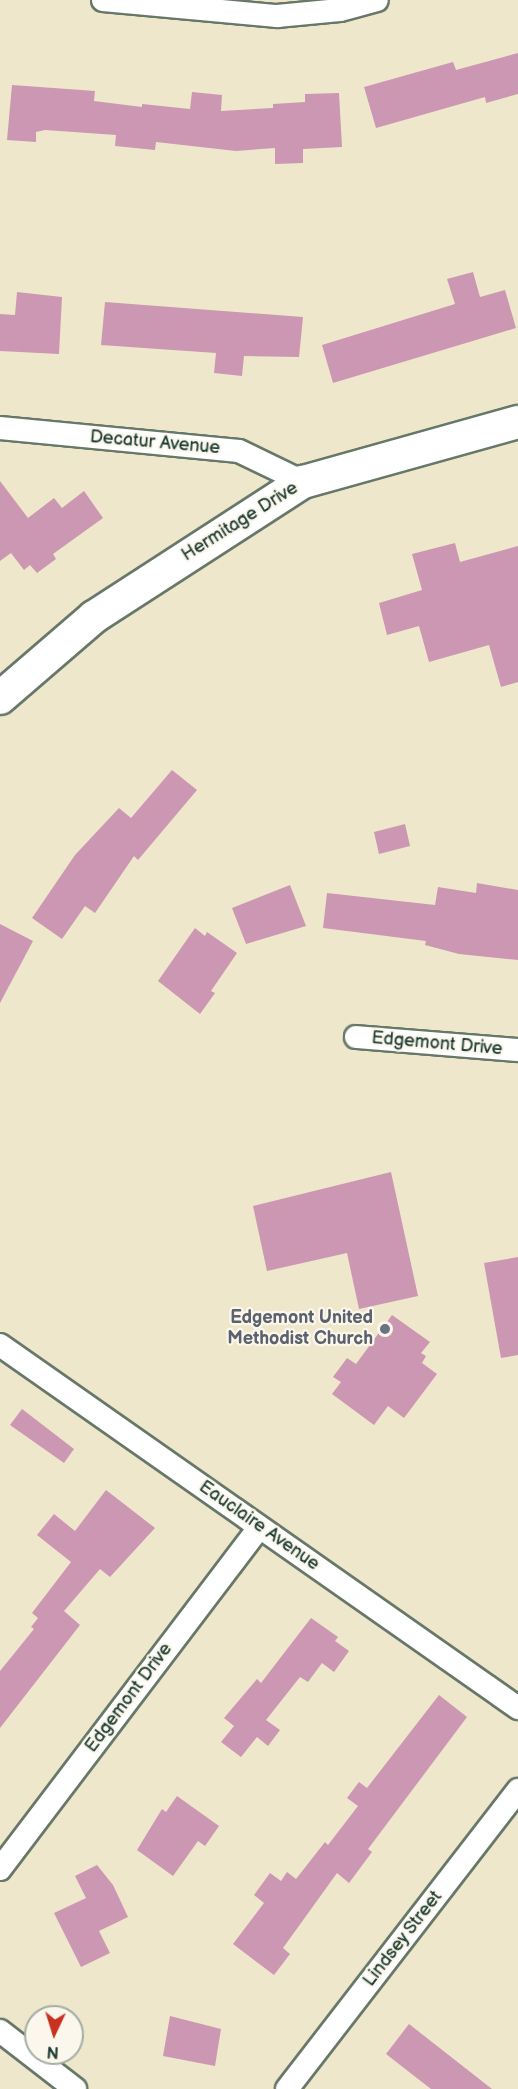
<!DOCTYPE html>
<style>
body{margin:0}
#map{position:relative;width:518px;height:2089px;overflow:hidden;background:#eee7cb;font-family:"Balsamiq Sans",sans-serif}
div>[style]{position:absolute}
[style*='--x']{left:calc(var(--x)*1px);top:calc(var(--y)*1px);width:calc(var(--w)*1px);rotate:calc(var(--a)*1deg)}
.building>*{inset:0;background:#cc97b2}
.roads{filter:drop-shadow(2px 0 #677869) drop-shadow(-2px 0 #677869) drop-shadow(0 2px #677869) drop-shadow(0 -2px #677869)}
.street>*{height:22px;margin:-11px;padding:0 11px;transform-origin:11px;border-radius:11px;background:#fff}
.secondary>*{height:32px;margin:-16px;padding:0 16px;transform-origin:16px;border-radius:16px;background:#fff}
.dots>*{width:16px;height:16px;translate:-50% -50%;box-sizing:border-box;border:3px solid #fbf7ec;border-radius:50%}
span{translate:-50% -50%;white-space:nowrap;text-align:center;line-height:1.15;-webkit-text-stroke:4.5px #fbf7ec;paint-order:stroke}
.street-label{font-size:18px;color:#1f3d34}
.worship-label{font-size:18px;color:#5b616d;font-weight:700}
.right{translate:-100% -50%;text-align:right}
.north{position:absolute;left:24px;top:2005px;width:60px;height:60px;box-sizing:border-box;background:#fbf7ec;border:2px solid #a3ada2;border-radius:50%;rotate:184deg;font-size:16px;font-weight:700;line-height:24px;text-align:center;color:#1f3d34}
.north::after{content:'';display:block;margin:auto;width:21px;height:27px;background:#c8321e;clip-path:polygon(50% 0,100% 100%,50% 72%,0 100%)}
</style>
<div id="map">
<div class="building">
<i style="clip-path:polygon(518px 53px,518px 94px,486px 103px,485px 97px,376px 128px,364px 87px,453px 62px,456px 70px)"></i>
<i style="clip-path:polygon(12px 85px,95px 91px,94px 101px,142px 107px,142px 104px,190px 109px,192px 92px,222px 95px,221px 111px,273px 108px,273px 104px,305px 102px,305px 94px,339px 93px,342px 147px,303px 149px,303px 163px,275px 164px,275px 148px,236px 151px,156px 142px,155px 150px,115px 146px,116px 135px,45px 130px,36px 132px,36px 142px,7px 140px)"></i>
<i style="clip-path:polygon(473px 272px,480px 297px,505px 290px,516px 328px,333px 383px,322px 345px,455px 304px,447px 279px)"></i>
<i style="clip-path:polygon(17px 292px,62px 297px,59px 354px,0 351px,0 314px,15px 315px)"></i>
<i style="clip-path:polygon(105px 302px,303px 317px,299px 357px,244px 356px,242px 376px,214px 373px,216px 353px,101px 345px)"></i>
<i style="clip-path:polygon(0 481px,28px 518px,54px 498px,62px 508px,84px 491px,103px 518px,53px 554px,56px 559px,37px 573px,30px 565px,24px 570px,11px 553px,0 561px)"></i>
<i style="clip-path:polygon(455px 543px,460px 562px,518px 546px,518px 682px,501px 687px,489px 645px,429px 662px,419px 626px,387px 635px,379px 603px,422px 590px,412px 554px)"></i>
<i style="clip-path:polygon(172px 770px,197px 790px,138px 860px,134px 856px,95px 913px,85px 906px,62px 939px,32px 918px,75px 855px,119px 808px,131px 818px)"></i>
<i style="clip-path:polygon(405px 824px,410px 846px,379px 854px,374px 832px)"></i>
<i style="clip-path:polygon(477px 883px,518px 890px,518px 960px,459px 954px,425px 945px,426px 941px,323px 928px,327px 893px,435px 905px,438px 887px,476px 893px)"></i>
<i style="clip-path:polygon(290px 885px,306px 926px,246px 944px,232px 908px)"></i>
<i style="clip-path:polygon(0 924px,33px 941px,0 1003px)"></i>
<i style="clip-path:polygon(195px 928px,205px 936px,207px 932px,237px 953px,211px 991px,215px 993px,200px 1014px,158px 981px)"></i>
<i style="clip-path:polygon(391px 1172px,418px 1296px,359px 1309px,347px 1253px,267px 1271px,253px 1206px)"></i>
<i style="clip-path:polygon(518px 1257px,518px 1355px,501px 1358px,484px 1263px)"></i>
<i style="clip-path:polygon(392px 1315px,430px 1342px,421px 1353px,426px 1356px,422px 1363px,437px 1374px,404px 1418px,388px 1406px,374px 1425px,332px 1394px,341px 1382px,333px 1377px,347px 1358px,356px 1364px)"></i>
<i style="clip-path:polygon(22px 1409px,74px 1449px,64px 1463px,10px 1425px)"></i>
<i style="clip-path:polygon(106px 1490px,155px 1528px,110px 1577px,100px 1569px,64px 1611px,80px 1625px,0 1728px,0 1671px,34px 1629px,31px 1627px,38px 1618px,32px 1613px,71px 1562px,37px 1535px,54px 1514px,75px 1531px)"></i>
<i style="clip-path:polygon(311px 1618px,338px 1637px,335px 1641px,349px 1651px,334px 1672px,322px 1663px,308px 1682px,300px 1677px,266px 1720px,280px 1730px,268px 1746px,257px 1737px,241px 1757px,221px 1742px,234px 1726px,224px 1718px,257px 1679px,261px 1683px)"></i>
<i style="clip-path:polygon(439px 1695px,467px 1717px,368px 1849px,372px 1852px,349px 1883px,337px 1873px,283px 1948px,290px 1954px,274px 1975px,233px 1944px,264px 1903px,254px 1895px,270px 1873px,281px 1881px,287px 1872px,296px 1879px,325px 1842px,328px 1845px,358px 1806px,347px 1798px,359px 1782px,367px 1788px)"></i>
<i style="clip-path:polygon(177px 1796px,219px 1826px,205px 1846px,198px 1841px,173px 1876px,137px 1850px,162px 1809px,166px 1812px)"></i>
<i style="clip-path:polygon(97px 1865px,113px 1885px,128px 1917px,99px 1931px,110px 1953px,81px 1967px,54px 1913px,86px 1898px,75px 1876px)"></i>
<i style="clip-path:polygon(170px 2016px,221px 2029px,215px 2066px,163px 2056px)"></i>
<i style="clip-path:polygon(409px 2024px,492px 2089px,431px 2089px,386px 2054px)"></i>
</div>
<div class="roads">
<div class="street">
<i style="--x:103;--y:0;--w:175;--a:5.3"></i>
<i style="--x:277;--y:16;--w:63;--a:-5.4"></i>
<i style="--x:340;--y:10;--w:38;--a:-15"></i>
<i style="--x:0;--y:428;--w:240;--a:5.5"></i>
<i style="--x:239;--y:451;--w:71;--a:25.8"></i>
<i style="--x:356;--y:1037;--w:163;--a:4.6"></i>
<i style="--x:0;--y:1345;--w:633;--a:35.02"></i>
<i style="--x:0;--y:1869;--w:428;--a:-52.8"></i>
<i style="--x:0;--y:2031;--w:95;--a:37.7"></i>
<i style="--x:287;--y:2089;--w:378;--a:-52.3"></i>
</div>
<div class="secondary">
<i style="--x:0;--y:698;--w:124;--a:-40.8"></i>
<i style="--x:94;--y:617;--w:249;--a:-32.9"></i>
<i style="--x:303;--y:482;--w:223;--a:-15.6"></i>
</div>
</div>
<div class="dots">
<i style="left:385px;top:1329px;background:#6b7280"></i>
</div>
<div class="street-label">
<span style="left:155px;top:443px;rotate:5deg">Decatur Avenue</span>
<span style="left:240px;top:522px;rotate:-32deg">Hermitage Drive</span>
<span style="left:437px;top:1044px;rotate:5deg">Edgemont Drive</span>
<span style="left:259px;top:1526px;rotate:35deg">Eauclaire Avenue</span>
<span style="left:129px;top:1698px;rotate:-53deg">Edgemont Drive</span>
<span style="left:403px;top:1939px;rotate:-52deg">Lindsey Street</span>
</div>
<div class="worship-label">
<span class="right" style="left:373px;top:1329px">Edgemont United<br>Methodist Church</span>
</div>
<div class="north">N</div>
</div>
